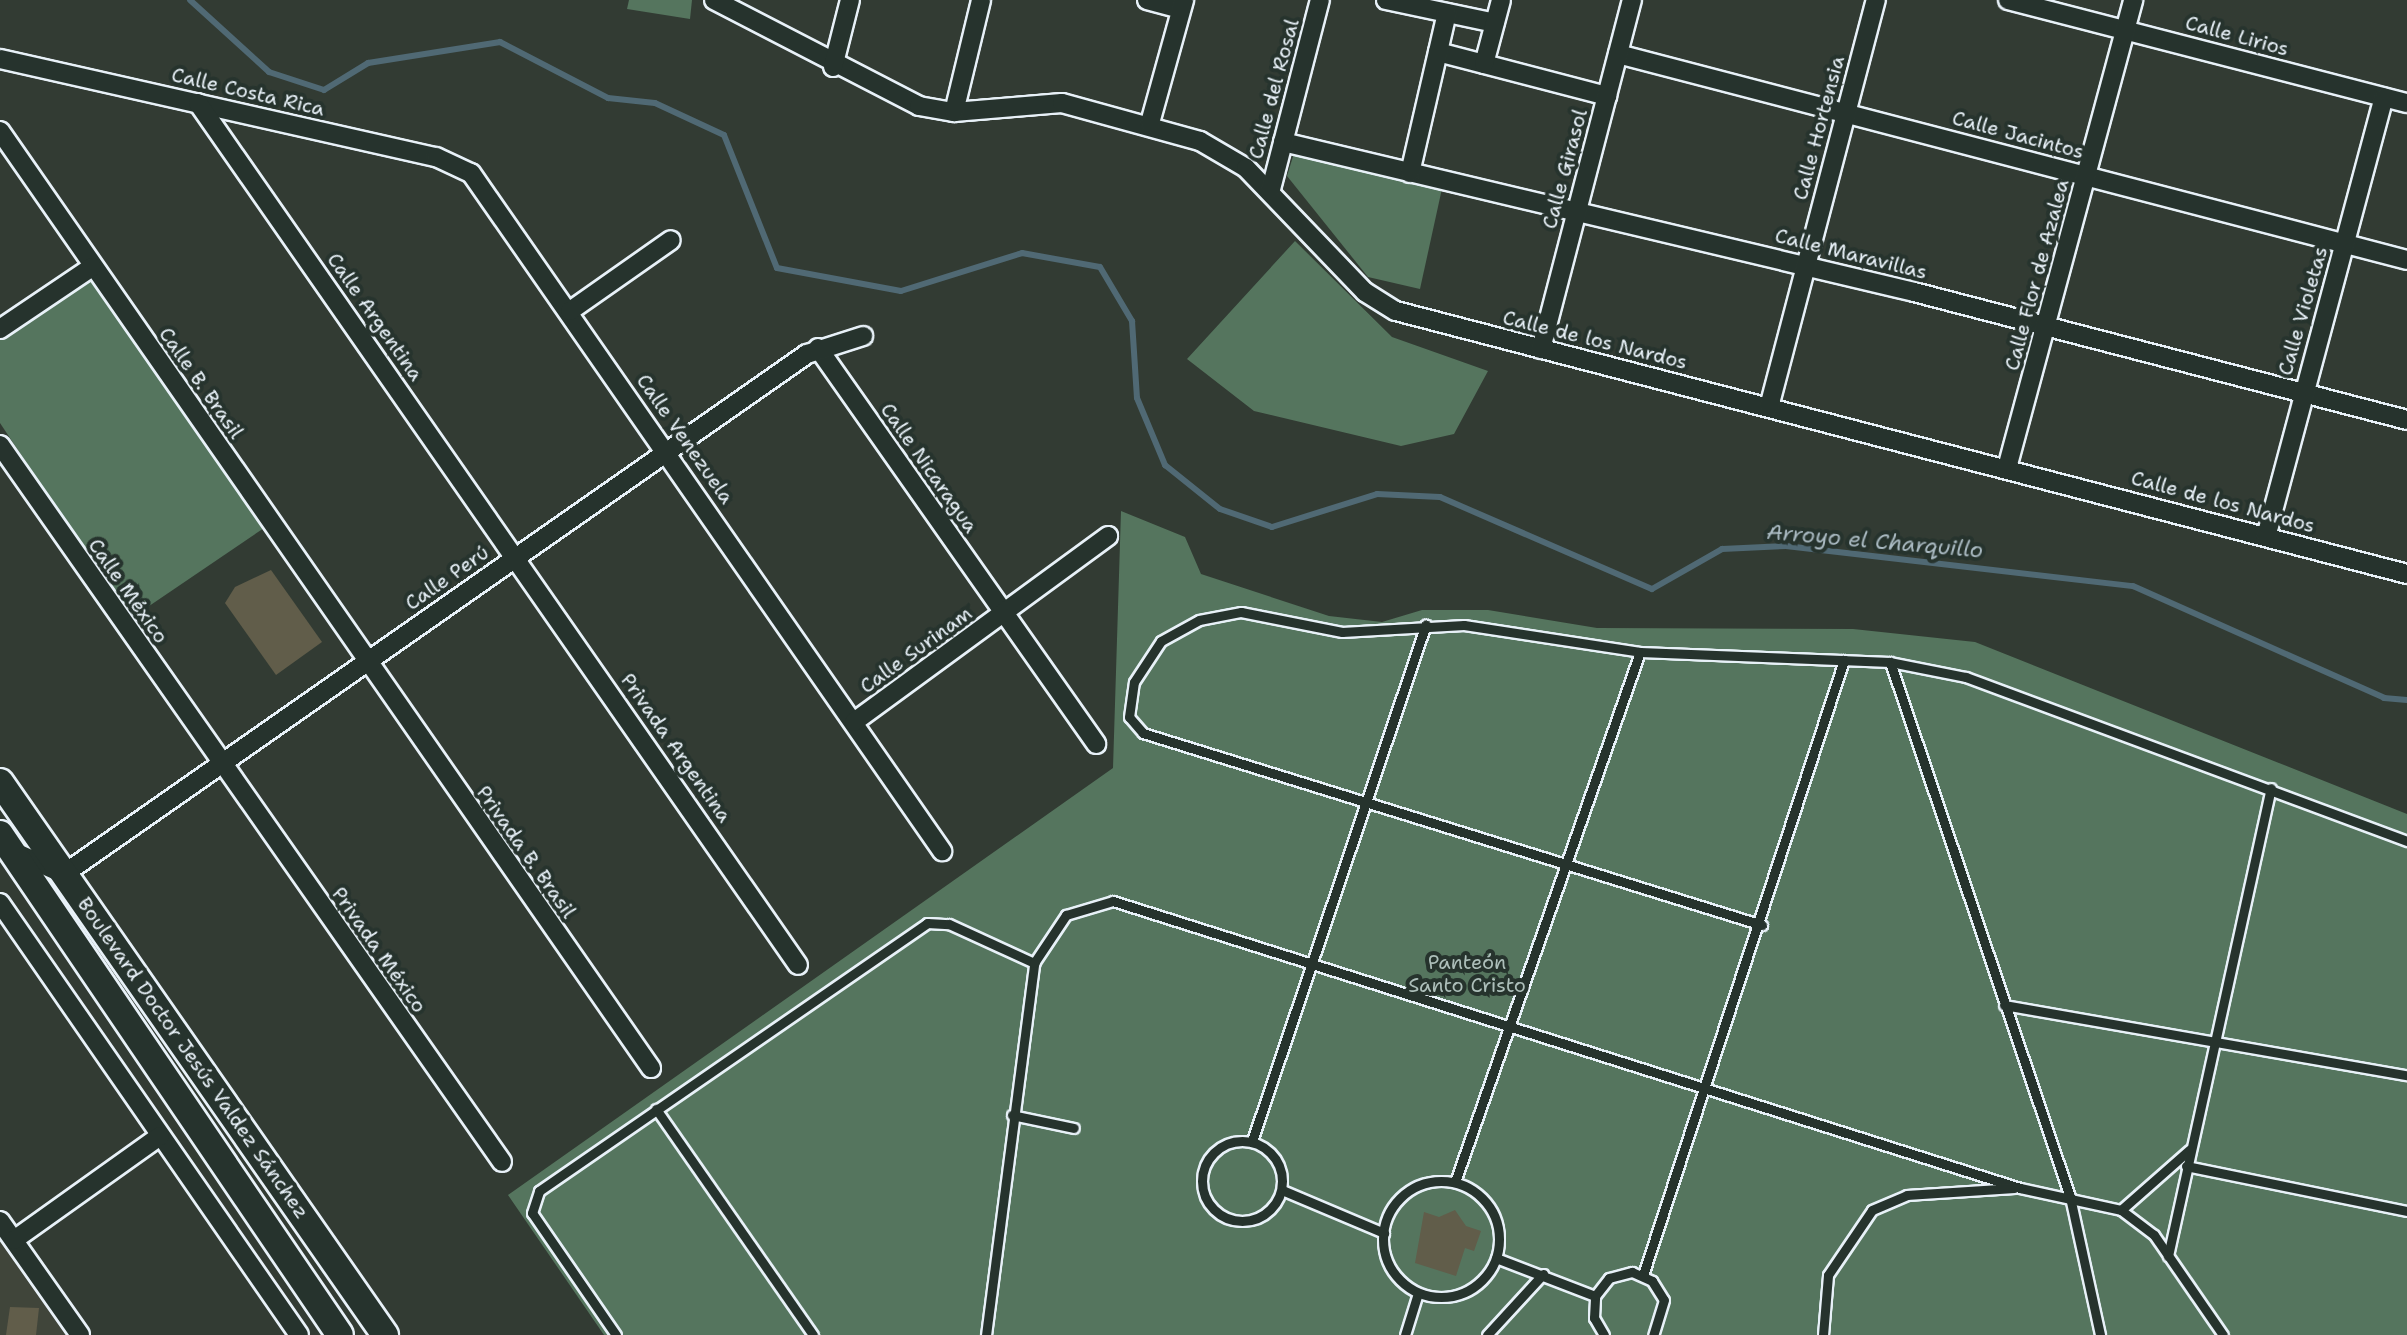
<!DOCTYPE html>
<meta charset="utf-8">
<style>
body{margin:0}
#map{position:relative;width:2407px;height:1335px;overflow:hidden;background:#323b33;font-family:"Shantell Sans",sans-serif}
div>[style]{position:absolute}
[style*='--x']{left:calc(var(--x)*1px);top:calc(var(--y)*1px);width:calc(var(--w)*1px);rotate:calc(var(--a)*1deg)}
.built>*{inset:0;background:#40453a}
.green>*{inset:0;background:#55755e}
.stream>*{height:6px;margin:-3px;padding:0 3px;transform-origin:3px;border-radius:3px;background:#506974}
.building>*{inset:0;background:#615d4a}
.roads{filter:drop-shadow(2px 0 #e8f1f8) drop-shadow(-2px 0 #e8f1f8) drop-shadow(0 2px #e8f1f8) drop-shadow(0 -2px #e8f1f8)}
.lane>*{height:9px;margin:-4.5px;padding:0 4.5px;transform-origin:4.5px;border-radius:4.5px;background:#26332d}
.lane>.ring{margin:-4.5px;padding:0;box-sizing:content-box;background:none;border:9px solid #26332d;border-radius:50%}
.street>*{height:18px;margin:-9px;padding:0 9px;transform-origin:9px;border-radius:9px;background:#26332d}
.secondary>*{height:26px;margin:-13px;padding:0 13px;transform-origin:13px;border-radius:13px;background:#26332d}
span{translate:-50% -50%;white-space:nowrap;text-align:center;line-height:1.15;-webkit-text-stroke:8px #26332d;paint-order:stroke}
.street-label{font-size:20px;color:#e8f1f8}
.park-label{font-size:20px;color:#adbfba}
.water-label{font-size:22px;color:#abbbc3;font-style:italic}
</style>
<div id="map">
<div class="built">
<i style="clip-path:polygon(0 1236px,67px 1335px,0 1335px)"></i>
</div>
<div class="green">
<i style="clip-path:polygon(629px 0,692px 0,690px 19px,627px 9px)"></i>
<i style="clip-path:polygon(1295px 150px,1443px 184px,1420px 289px,1368px 277px,1287px 176px)"></i>
<i style="clip-path:polygon(1295px 241px,1392px 337px,1488px 371px,1454px 434px,1401px 446px,1254px 411px,1187px 359px)"></i>
<i style="clip-path:polygon(95px 276px,264px 528px,130px 619px,0 423px,0 340px)"></i>
<i style="clip-path:polygon(1121px 511px,1185px 537px,1201px 574px,1329px 616px,1382px 622px,1422px 610px,1488px 610px,1597px 628px,1853px 629px,1975px 642px,2407px 814px,2407px 1335px,604px 1335px,508px 1195px,1113px 768px)"></i>
</div>
<div class="stream">
<i style="--x:190;--y:0;--w:107;--a:42.3"></i>
<i style="--x:269;--y:72;--w:58;--a:18.1"></i>
<i style="--x:324;--y:90;--w:52;--a:-31.5"></i>
<i style="--x:368;--y:63;--w:134;--a:-9"></i>
<i style="--x:500;--y:42;--w:122;--a:27.4"></i>
<i style="--x:608;--y:98;--w:47;--a:6.1"></i>
<i style="--x:655;--y:103;--w:76;--a:24.9"></i>
<i style="--x:724;--y:135;--w:143;--a:68.3"></i>
<i style="--x:777;--y:268;--w:126;--a:10.5"></i>
<i style="--x:901;--y:291;--w:127;--a:-17.4"></i>
<i style="--x:1022;--y:253;--w:79;--a:10.2"></i>
<i style="--x:1100;--y:267;--w:63;--a:59.3"></i>
<i style="--x:1132;--y:321;--w:77;--a:86.3"></i>
<i style="--x:1137;--y:398;--w:73;--a:67.3"></i>
<i style="--x:1165;--y:465;--w:70;--a:38.7"></i>
<i style="--x:1220;--y:509;--w:55;--a:19.1"></i>
<i style="--x:1272;--y:527;--w:110;--a:-17.4"></i>
<i style="--x:1377;--y:494;--w:63;--a:2.7"></i>
<i style="--x:1440;--y:497;--w:231;--a:23.5"></i>
<i style="--x:1652;--y:589;--w:81;--a:-29.7"></i>
<i style="--x:1722;--y:549;--w:64;--a:-2.7"></i>
<i style="--x:1786;--y:546;--w:349;--a:6.6"></i>
<i style="--x:2133;--y:586;--w:275;--a:24"></i>
<i style="--x:2384;--y:698;--w:23;--a:5"></i>
</div>
<div class="building">
<i style="clip-path:polygon(271px 570px,322px 642px,276px 675px,225px 603px,235px 587px)"></i>
<i style="clip-path:polygon(1455px 1210px,1466px 1226px,1481px 1231px,1474px 1251px,1465px 1248px,1456px 1276px,1415px 1263px,1424px 1212px,1439px 1217px)"></i>
<i style="clip-path:polygon(10px 1307px,39px 1308px,36px 1335px,6px 1335px)"></i>
</div>
<div class="roads">
<div class="lane">
<i style="--x:1890;--y:662;--w:564;--a:71.4"></i>
<i style="--x:2070;--y:1197;--w:141;--a:77.7"></i>
<i style="--x:1762;--y:925;--w:648;--a:-162.77"></i>
<i style="--x:1143;--y:733;--w:21;--a:-131"></i>
<i style="--x:1129;--y:717;--w:35;--a:-82"></i>
<i style="--x:1134;--y:682;--w:49;--a:-56.6"></i>
<i style="--x:1161;--y:641;--w:43;--a:-28.9"></i>
<i style="--x:1199;--y:620;--w:43;--a:-10.8"></i>
<i style="--x:1241;--y:612;--w:103;--a:11.2"></i>
<i style="--x:1342;--y:632;--w:122;--a:-3.3"></i>
<i style="--x:1464;--y:625;--w:178;--a:8.7"></i>
<i style="--x:1640;--y:652;--w:250;--a:2.3"></i>
<i style="--x:1890;--y:662;--w:77;--a:11.2"></i>
<i style="--x:1966;--y:677;--w:471;--a:20.4"></i>
<i style="--x:2004;--y:1005;--w:409;--a:9.9"></i>
<i style="--x:656;--y:1109;--w:275;--a:55.2"></i>
<i style="--x:1012;--y:1115;--w:63;--a:11.8"></i>
<i class="ring" style="left:1202px;top:1141px;width:71px;height:71px"></i>
<i style="--x:1252;--y:1141;--w:545;--a:-71.4"></i>
<i style="--x:2186;--y:1166;--w:226;--a:11.5"></i>
<i class="ring" style="left:1383px;top:1181px;width:107px;height:107px"></i>
<i style="--x:1455;--y:1182;--w:561;--a:-70.76"></i>
<i style="--x:1282;--y:1190;--w:111;--a:22.9"></i>
<i style="--x:2121;--y:1210;--w:91;--a:-41.4"></i>
<i style="--x:2168;--y:1256;--w:479;--a:-77.6"></i>
<i style="--x:1496;--y:1258;--w:106;--a:21"></i>
<i style="--x:1643;--y:1275;--w:647;--a:-71.9"></i>
<i style="--x:616;--y:1335;--w:148;--a:-124.5"></i>
<i style="--x:532;--y:1213;--w:23;--a:-72"></i>
<i style="--x:539;--y:1191;--w:472;--a:-34.6"></i>
<i style="--x:927;--y:923;--w:22;--a:3"></i>
<i style="--x:949;--y:924;--w:94;--a:24.6"></i>
<i style="--x:986;--y:1335;--w:375;--a:-82.6"></i>
<i style="--x:1034;--y:963;--w:58;--a:-56.3"></i>
<i style="--x:1066;--y:915;--w:49;--a:-16.6"></i>
<i style="--x:1113;--y:901;--w:951;--a:17.56"></i>
<i style="--x:2020;--y:1188;--w:103;--a:12.3"></i>
<i style="--x:2121;--y:1210;--w:41;--a:37.1"></i>
<i style="--x:2154;--y:1235;--w:121;--a:55.4"></i>
<i style="--x:1405;--y:1335;--w:44;--a:-72.8"></i>
<i style="--x:1487;--y:1335;--w:83;--a:-47.4"></i>
<i style="--x:1604;--y:1335;--w:20;--a:-120"></i>
<i style="--x:1594;--y:1318;--w:22;--a:-87"></i>
<i style="--x:1595;--y:1296;--w:23;--a:-52"></i>
<i style="--x:1609;--y:1278;--w:24;--a:-15"></i>
<i style="--x:1632;--y:1272;--w:22;--a:24"></i>
<i style="--x:1652;--y:1281;--w:22;--a:58"></i>
<i style="--x:1664;--y:1300;--w:37;--a:107"></i>
<i style="--x:1823;--y:1335;--w:60;--a:-85.2"></i>
<i style="--x:1828;--y:1275;--w:78;--a:-55.9"></i>
<i style="--x:1872;--y:1210;--w:38;--a:-23"></i>
<i style="--x:1907;--y:1195;--w:107;--a:-3.7"></i>
</div>
<div class="street">
<i style="--x:714;--y:0;--w:231;--a:27.3"></i>
<i style="--x:919;--y:106;--w:36;--a:10"></i>
<i style="--x:954;--y:112;--w:108;--a:-4.8"></i>
<i style="--x:1062;--y:103;--w:143;--a:15.4"></i>
<i style="--x:1200;--y:141;--w:53;--a:30.4"></i>
<i style="--x:1246;--y:168;--w:172;--a:46.2"></i>
<i style="--x:1365;--y:292;--w:36;--a:32"></i>
<i style="--x:1396;--y:311;--w:1045;--a:14.58"></i>
<i style="--x:1147;--y:0;--w:35;--a:15"></i>
<i style="--x:1386;--y:0;--w:111;--a:11.9"></i>
<i style="--x:2008;--y:0;--w:412;--a:14.5"></i>
<i style="--x:1438;--y:52;--w:175;--a:14.6"></i>
<i style="--x:1618;--y:54;--w:815;--a:14.63"></i>
<i style="--x:0;--y:59;--w:447;--a:12.7"></i>
<i style="--x:436;--y:157;--w:38;--a:25"></i>
<i style="--x:471;--y:173;--w:826;--a:55.21"></i>
<i style="--x:1484;--y:64;--w:66;--a:-75.1"></i>
<i style="--x:833;--y:67;--w:69;--a:-75.8"></i>
<i style="--x:198;--y:103;--w:1050;--a:55.16"></i>
<i style="--x:954;--y:112;--w:115;--a:-76.4"></i>
<i style="--x:1150;--y:123;--w:128;--a:-74.5"></i>
<i style="--x:0;--y:131;--w:1141;--a:55.21"></i>
<i style="--x:1283;--y:142;--w:649;--a:13.37"></i>
<i style="--x:1914;--y:292;--w:509;--a:14.55"></i>
<i style="--x:1410;--y:173;--w:164;--a:-77"></i>
<i style="--x:1271;--y:189;--w:195;--a:-75.5"></i>
<i style="--x:570;--y:311;--w:123;--a:-35.1"></i>
<i style="--x:0;--y:329;--w:111;--a:-34"></i>
<i style="--x:818;--y:348;--w:484;--a:54.9"></i>
<i style="--x:1541;--y:349;--w:361;--a:-75.4"></i>
<i style="--x:1769;--y:407;--w:421;--a:-75.3"></i>
<i style="--x:0;--y:445;--w:875;--a:55"></i>
<i style="--x:2007;--y:468;--w:485;--a:-74.9"></i>
<i style="--x:2266;--y:537;--w:455;--a:-75"></i>
<i style="--x:854;--y:722;--w:315;--a:-36.2"></i>
<i style="--x:19;--y:854;--w:49;--a:24"></i>
<i style="--x:64;--y:874;--w:907;--a:-34.99"></i>
<i style="--x:807;--y:354;--w:59;--a:-17.8"></i>
<i style="--x:0;--y:903;--w:525;--a:55.31"></i>
<i style="--x:0;--y:1221;--w:139;--a:54.9"></i>
<i style="--x:14;--y:1240;--w:179;--a:-35.5"></i>
</div>
<div class="secondary">
<i style="--x:0;--y:782;--w:674;--a:55.15"></i>
<i style="--x:0;--y:834;--w:605;--a:55.84"></i>
</div>
</div>
<div class="street-label">
<span style="left:2237px;top:36px;rotate:15deg">Calle Lirios</span>
<span style="left:1274px;top:89px;rotate:-75deg">Calle del Rosal</span>
<span style="left:248px;top:92px;rotate:13deg">Calle Costa Rica</span>
<span style="left:1819px;top:128px;rotate:-75deg">Calle Hortensia</span>
<span style="left:2018px;top:135px;rotate:15deg">Calle Jacintos</span>
<span style="left:1565px;top:169px;rotate:-75deg">Calle Girasol</span>
<span style="left:1851px;top:254px;rotate:14deg">Calle Maravillas</span>
<span style="left:2037px;top:275px;rotate:-75deg">Calle Flor de Azalea</span>
<span style="left:2303px;top:311px;rotate:-74deg">Calle Violetas</span>
<span style="left:375px;top:317px;rotate:55deg">Calle Argentina</span>
<span style="left:1595px;top:340px;rotate:14deg">Calle de los Nardos</span>
<span style="left:201px;top:383px;rotate:55deg">Calle B. Brasil</span>
<span style="left:685px;top:439px;rotate:55deg">Calle Venezuela</span>
<span style="left:929px;top:468px;rotate:55deg">Calle Nicaragua</span>
<span style="left:2223px;top:502px;rotate:15deg">Calle de los Nardos</span>
<span style="left:447px;top:578px;rotate:-35deg">Calle Perú</span>
<span style="left:128px;top:591px;rotate:55deg">Calle México</span>
<span style="left:916px;top:650px;rotate:-36deg">Calle Surinam</span>
<span style="left:676px;top:748px;rotate:55deg">Privada Argentina</span>
<span style="left:526px;top:852px;rotate:55deg">Privada B. Brasil</span>
<span style="left:379px;top:950px;rotate:55deg">Privada México</span>
<span style="left:193px;top:1058px;rotate:55deg">Boulevard Doctor Jesús Valdez Sánchez</span>
</div>
<div class="park-label">
<span style="left:1467px;top:974px">Panteón<br>Santo Cristo</span>
</div>
<div class="water-label">
<span style="left:1875px;top:541px;rotate:5deg">Arroyo el Charquillo</span>
</div>
</div>
